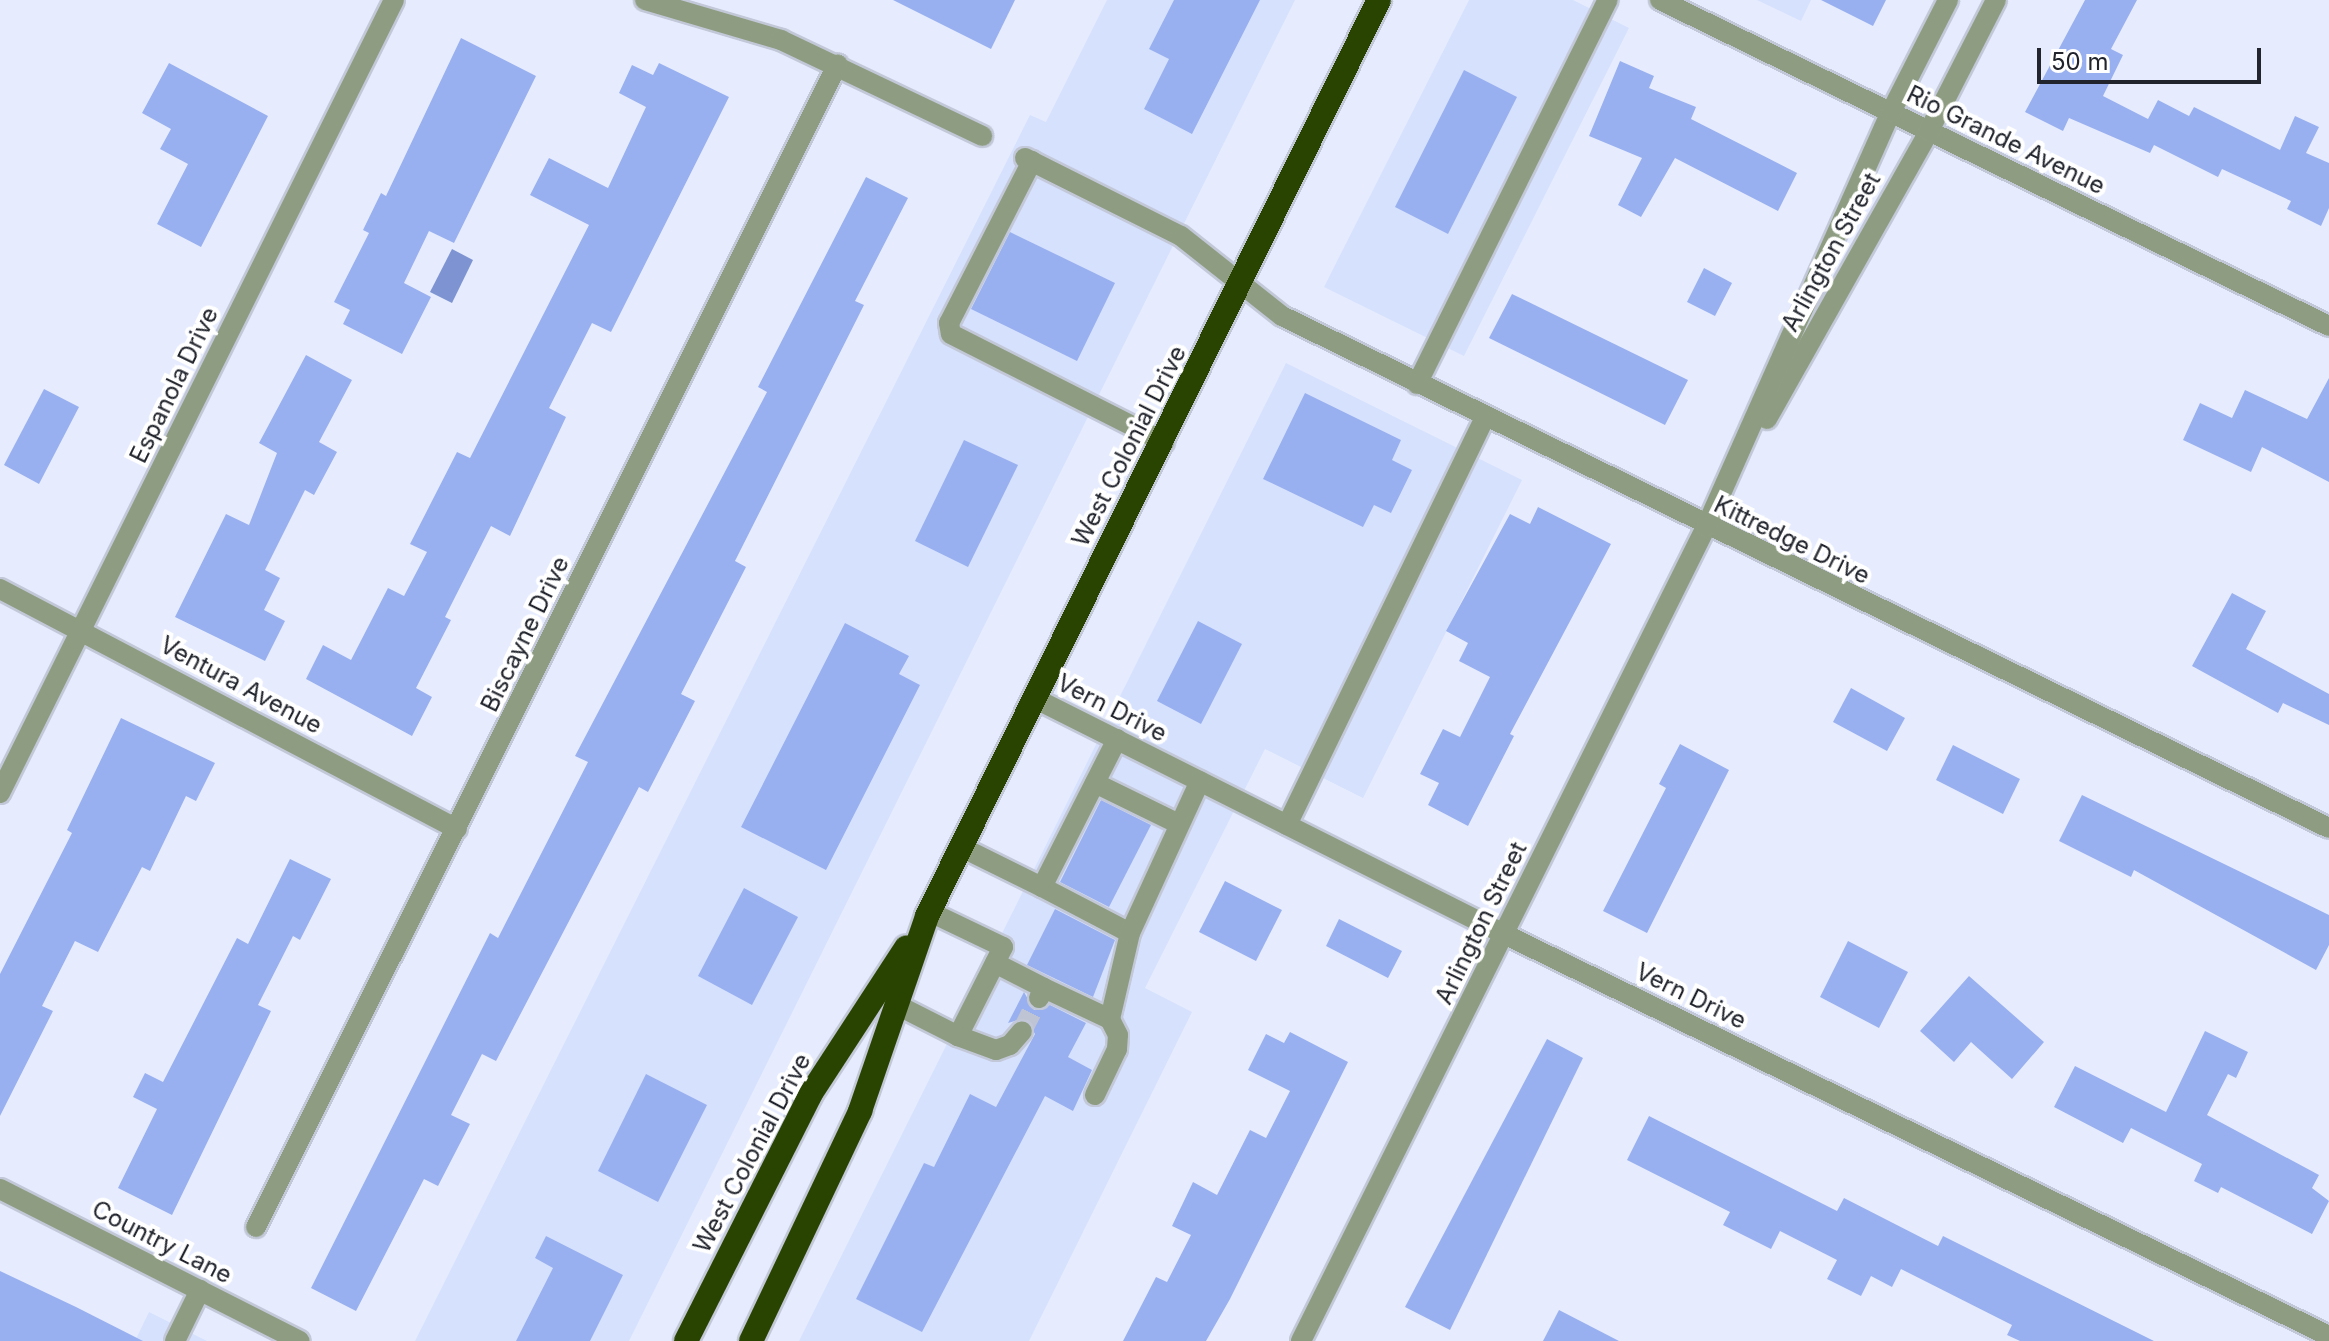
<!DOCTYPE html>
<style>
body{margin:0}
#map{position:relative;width:2329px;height:1341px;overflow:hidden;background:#e6ecfe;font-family:Inter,sans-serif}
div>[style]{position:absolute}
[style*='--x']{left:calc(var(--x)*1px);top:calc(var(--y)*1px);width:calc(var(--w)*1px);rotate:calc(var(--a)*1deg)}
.built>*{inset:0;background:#d6e1fd}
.water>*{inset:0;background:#7e94d2}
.building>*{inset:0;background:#99b0f0}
.minor-tunnel>*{height:20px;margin-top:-10px;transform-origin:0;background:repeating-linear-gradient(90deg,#bfc4d4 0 20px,transparent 0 30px)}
.roads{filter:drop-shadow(2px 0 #c3c8d8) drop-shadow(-2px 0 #c3c8d8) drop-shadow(0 2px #c3c8d8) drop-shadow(0 -2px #c3c8d8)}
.minor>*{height:20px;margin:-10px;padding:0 10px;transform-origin:10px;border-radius:10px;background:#8e9d82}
.highway>*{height:24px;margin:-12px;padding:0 12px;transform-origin:12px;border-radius:12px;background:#284400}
span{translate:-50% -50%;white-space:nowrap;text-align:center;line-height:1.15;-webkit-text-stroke:8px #fff;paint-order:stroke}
.street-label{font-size:24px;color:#21242c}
.scale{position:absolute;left:2037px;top:48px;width:224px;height:36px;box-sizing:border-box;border:4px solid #21242c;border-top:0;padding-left:10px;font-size:24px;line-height:28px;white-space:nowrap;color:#21242c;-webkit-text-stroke:6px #fff;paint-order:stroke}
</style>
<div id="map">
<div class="built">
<i style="clip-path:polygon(1107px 0,1295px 0,629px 1341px,415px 1341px,1030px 115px,1046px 122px)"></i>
<i style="clip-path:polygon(1469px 0,1573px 0,1629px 28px,1464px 356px,1324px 287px)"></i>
<i style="clip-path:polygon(1757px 0,1811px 0,1801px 21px)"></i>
<i style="clip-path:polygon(1286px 363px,1522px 480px,1363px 798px,1265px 749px,1145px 988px,1192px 1012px,1029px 1341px,799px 1341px)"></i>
<i style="clip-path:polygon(149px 1312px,207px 1341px,135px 1341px)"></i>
</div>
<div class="water">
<i style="clip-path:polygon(452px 249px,473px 260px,452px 303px,430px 292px)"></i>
</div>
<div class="building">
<i style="clip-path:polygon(893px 0,1015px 0,991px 49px)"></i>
<i style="clip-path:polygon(1174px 0,1260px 0,1192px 134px,1144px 109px,1169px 59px,1149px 49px)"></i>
<i style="clip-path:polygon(1821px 0,1886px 0,1873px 26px)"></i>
<i style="clip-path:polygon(2085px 0,2137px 0,2111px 49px,2123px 55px,2103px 96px,2148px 119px,2158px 100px,2189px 116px,2194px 107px,2280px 150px,2295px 116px,2319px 127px,2306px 153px,2329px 163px,2329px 208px,2321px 226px,2287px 209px,2291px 201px,2222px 169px,2218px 177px,2154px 145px,2150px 153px,2069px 118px,2063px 131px,2025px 112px)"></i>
<i style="clip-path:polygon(461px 38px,536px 76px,454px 243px,429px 231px,404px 283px,431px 297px,402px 354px,343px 324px,350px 310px,334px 302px,369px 233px,363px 230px,381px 193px,386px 196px)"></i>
<i style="clip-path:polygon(1620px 61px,1654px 76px,1649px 88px,1696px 107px,1691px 119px,1797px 173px,1778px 211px,1675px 158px,1641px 217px,1618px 205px,1642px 158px,1589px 136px)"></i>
<i style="clip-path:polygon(169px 63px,268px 116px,201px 247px,157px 224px,188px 164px,160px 149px,171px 129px,142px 113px)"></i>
<i style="clip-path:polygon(659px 63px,729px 97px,611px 332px,592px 323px,549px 408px,566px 417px,510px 536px,491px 526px,445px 617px,451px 620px,416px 688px,432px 697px,412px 736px,306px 679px,323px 645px,351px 660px,388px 588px,404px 596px,427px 552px,410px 544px,457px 452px,470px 458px,589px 225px,530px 195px,549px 158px,608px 188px,646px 107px,619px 93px,632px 65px,653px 75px)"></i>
<i style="clip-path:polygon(1464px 70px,1517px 97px,1448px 234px,1395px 207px)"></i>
<i style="clip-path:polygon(866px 177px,908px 198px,855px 301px,864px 305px,735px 561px,746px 567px,681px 694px,695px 701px,648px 792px,639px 787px,496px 1061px,482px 1054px,451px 1115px,470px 1124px,438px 1186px,424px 1179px,356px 1311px,311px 1288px,490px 933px,498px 938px,588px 762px,575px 756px,767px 392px,758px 387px)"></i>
<i style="clip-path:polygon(1010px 232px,1115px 283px,1077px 361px,971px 309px)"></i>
<i style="clip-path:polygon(1704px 268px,1732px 283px,1715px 316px,1687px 302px)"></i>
<i style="clip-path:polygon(1512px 294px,1688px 380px,1665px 425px,1489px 338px)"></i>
<i style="clip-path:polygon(306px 355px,352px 380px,319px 442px,337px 452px,314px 495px,305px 490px,265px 570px,280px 578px,264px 610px,285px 621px,265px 661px,175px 617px,226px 514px,249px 525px,277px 453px,259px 443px)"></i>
<i style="clip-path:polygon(2329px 378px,2329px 482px,2262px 447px,2251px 472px,2183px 440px,2200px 403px,2232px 418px,2245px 390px,2307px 419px)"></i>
<i style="clip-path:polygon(44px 389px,79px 407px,39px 484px,4px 465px)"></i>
<i style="clip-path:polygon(1305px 393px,1401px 440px,1392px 460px,1412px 470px,1391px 513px,1374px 505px,1363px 527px,1263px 479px)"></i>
<i style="clip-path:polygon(964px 440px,1018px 465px,968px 567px,915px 541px)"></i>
<i style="clip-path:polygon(1538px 507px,1611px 544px,1510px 734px,1514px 736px,1468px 826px,1428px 805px,1439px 783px,1420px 774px,1443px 729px,1460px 737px,1490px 677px,1459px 661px,1468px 643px,1446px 631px,1510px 514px,1530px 524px)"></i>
<i style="clip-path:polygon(2232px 593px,2266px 611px,2246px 649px,2329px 694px,2329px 725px,2283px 703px,2278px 713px,2192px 666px)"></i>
<i style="clip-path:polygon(1198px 621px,1242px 644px,1201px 724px,1157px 701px)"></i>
<i style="clip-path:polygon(845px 623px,909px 656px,899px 674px,920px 685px,826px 870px,741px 827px)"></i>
<i style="clip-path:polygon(1851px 688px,1905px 718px,1887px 751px,1833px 722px)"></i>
<i style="clip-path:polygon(121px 718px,215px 763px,196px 801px,186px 796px,150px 871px,142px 867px,98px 952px,75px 941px,42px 1006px,53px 1011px,0 1116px,0 974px,72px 833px,67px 830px)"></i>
<i style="clip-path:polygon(1680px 744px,1729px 770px,1647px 933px,1603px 911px,1666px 788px,1659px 784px)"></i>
<i style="clip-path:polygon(1953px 745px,2020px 779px,2003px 814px,1936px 780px)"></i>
<i style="clip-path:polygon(2082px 795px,2329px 915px,2329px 945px,2316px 970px,2134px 870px,2131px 877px,2059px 841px)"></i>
<i style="clip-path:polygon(1101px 800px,1151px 825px,1109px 907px,1060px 882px)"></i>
<i style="clip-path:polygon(290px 859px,331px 879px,300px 940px,293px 936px,258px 1005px,271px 1011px,172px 1215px,118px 1188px,157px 1109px,133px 1097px,145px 1073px,163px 1082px,237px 938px,248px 944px)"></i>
<i style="clip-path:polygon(1225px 881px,1282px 910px,1256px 961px,1199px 932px)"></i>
<i style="clip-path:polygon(744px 888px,798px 917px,752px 1005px,698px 976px)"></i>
<i style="clip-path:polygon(1055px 909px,1115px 940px,1093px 997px,1027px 965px)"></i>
<i style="clip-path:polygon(1339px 919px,1402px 951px,1388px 978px,1326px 946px)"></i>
<i style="clip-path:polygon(1848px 941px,1908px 972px,1879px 1028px,1820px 997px)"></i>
<i style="clip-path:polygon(1969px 976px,2044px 1042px,2012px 1079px,1971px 1042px,1954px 1062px,1920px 1031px)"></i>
<i style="clip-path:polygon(1024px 992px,1034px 1010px,1050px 1005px,1086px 1023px,1068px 1057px,1092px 1070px,1073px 1111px,1045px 1096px,922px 1332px,856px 1299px,924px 1163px,934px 1167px,970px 1094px,996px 1107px,1035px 1034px,1025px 1018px,1008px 1023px)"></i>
<i style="clip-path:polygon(2205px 1031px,2248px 1052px,2236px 1078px,2228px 1074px,2207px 1115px,2319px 1175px,2312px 1188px,2329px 1201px,2312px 1234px,2221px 1187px,2218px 1193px,2194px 1181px,2202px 1164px,2131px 1128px,2123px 1143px,2054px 1107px,2075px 1066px,2166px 1112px)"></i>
<i style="clip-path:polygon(1290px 1032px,1348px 1062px,1230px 1299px,1206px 1341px,1123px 1341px,1156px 1277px,1167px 1282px,1191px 1235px,1172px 1226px,1193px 1182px,1217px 1195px,1250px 1130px,1266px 1138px,1290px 1091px,1248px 1070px,1266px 1034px,1284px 1043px)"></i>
<i style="clip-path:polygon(1547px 1039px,1583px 1058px,1450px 1330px,1405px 1307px)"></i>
<i style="clip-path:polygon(646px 1074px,707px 1105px,658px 1202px,598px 1171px)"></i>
<i style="clip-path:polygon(1649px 1116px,1837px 1211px,1844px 1198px,1938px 1246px,1943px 1236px,2154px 1341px,2020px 1341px,2007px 1335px,2012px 1325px,1901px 1269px,1892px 1287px,1871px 1276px,1861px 1296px,1827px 1279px,1837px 1260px,1780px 1231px,1771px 1249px,1723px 1225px,1730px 1212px,1627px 1160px)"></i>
<i style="clip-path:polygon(546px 1236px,623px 1275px,590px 1341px,516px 1341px,553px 1268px,535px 1258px)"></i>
<i style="clip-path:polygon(0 1271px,76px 1307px,143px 1341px,0 1341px)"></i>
<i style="clip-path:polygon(1559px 1310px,1619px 1341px,1543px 1341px)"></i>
</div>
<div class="minor-tunnel">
<i style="--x:1022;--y:1031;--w:37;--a:-63"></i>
</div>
<div class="roads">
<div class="minor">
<i style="--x:645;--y:0;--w:142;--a:16.4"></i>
<i style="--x:781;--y:40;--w:223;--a:25.5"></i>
<i style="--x:1660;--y:0;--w:744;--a:25.98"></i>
<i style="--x:1025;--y:158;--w:174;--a:26.6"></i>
<i style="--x:1181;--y:236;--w:129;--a:38.4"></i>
<i style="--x:1282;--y:316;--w:1165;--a:26.06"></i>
<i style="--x:1032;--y:161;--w:182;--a:117.1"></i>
<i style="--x:949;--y:323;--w:11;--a:80"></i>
<i style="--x:951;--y:334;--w:239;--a:26.9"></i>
<i style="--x:1417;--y:384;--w:429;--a:-63.6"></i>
<i style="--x:1767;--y:419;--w:330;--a:-60.6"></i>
<i style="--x:1929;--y:131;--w:147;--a:-62.9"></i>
<i style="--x:0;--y:589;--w:516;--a:27.71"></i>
<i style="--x:1034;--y:698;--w:526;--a:26.66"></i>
<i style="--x:1504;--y:934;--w:918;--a:25.98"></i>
<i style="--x:1095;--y:783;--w:91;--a:26"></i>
<i style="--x:0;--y:793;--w:885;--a:-63.58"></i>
<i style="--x:1287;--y:825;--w:453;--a:-64.1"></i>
<i style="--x:961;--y:847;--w:90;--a:26.3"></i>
<i style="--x:1042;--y:887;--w:166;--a:-63.1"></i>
<i style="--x:1042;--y:887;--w:99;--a:27.6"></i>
<i style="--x:930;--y:912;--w:81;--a:25.6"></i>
<i style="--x:1003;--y:947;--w:100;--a:116.8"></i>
<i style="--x:958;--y:1036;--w:40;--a:20.2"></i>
<i style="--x:996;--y:1050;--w:15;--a:-20"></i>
<i style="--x:1010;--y:1045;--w:18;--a:-49"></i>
<i style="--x:995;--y:963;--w:55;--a:27"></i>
<i style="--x:1039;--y:998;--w:11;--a:-63"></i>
<i style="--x:1044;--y:988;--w:73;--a:25.2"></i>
<i style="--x:1110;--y:1019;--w:88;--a:-76.9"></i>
<i style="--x:1130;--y:933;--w:167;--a:-65.3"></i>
<i style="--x:897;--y:1005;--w:68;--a:26.9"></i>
<i style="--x:1095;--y:1095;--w:51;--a:-64.4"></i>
<i style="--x:1117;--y:1049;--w:14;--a:-86"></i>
<i style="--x:1118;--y:1035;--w:18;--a:-117"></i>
<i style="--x:0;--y:1189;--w:336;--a:26.9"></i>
<i style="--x:256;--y:1227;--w:1300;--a:-63.42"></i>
<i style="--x:175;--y:1341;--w:57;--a:-63.9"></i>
<i style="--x:1301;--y:1341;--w:909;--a:-63.55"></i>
<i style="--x:1706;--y:527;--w:454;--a:-66"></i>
<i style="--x:1891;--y:112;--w:126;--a:-63"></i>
</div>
<div class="highway">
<i style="--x:686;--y:1341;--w:275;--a:-63.2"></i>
<i style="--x:810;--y:1095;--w:176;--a:-56.9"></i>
<i style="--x:751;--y:1341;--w:255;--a:-64.6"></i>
<i style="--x:860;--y:1111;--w:206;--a:-71"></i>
<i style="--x:927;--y:916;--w:1021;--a:-63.74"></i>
</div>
</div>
<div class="street-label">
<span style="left:2006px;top:140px;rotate:26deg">Rio Grande Avenue</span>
<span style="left:1831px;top:252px;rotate:-61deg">Arlington Street</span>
<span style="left:174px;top:385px;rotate:-64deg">Espanola Drive</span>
<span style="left:1129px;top:446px;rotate:-63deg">West Colonial Drive</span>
<span style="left:1792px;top:540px;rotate:26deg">Kittredge Drive</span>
<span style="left:525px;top:634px;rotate:-64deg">Biscayne Drive</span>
<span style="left:241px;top:685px;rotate:28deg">Ventura Avenue</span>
<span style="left:1112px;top:708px;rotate:27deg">Vern Drive</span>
<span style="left:1481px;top:923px;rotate:-64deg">Arlington Street</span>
<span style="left:1691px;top:996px;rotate:26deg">Vern Drive</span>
<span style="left:752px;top:1153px;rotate:-62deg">West Colonial Drive</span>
<span style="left:162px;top:1242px;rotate:27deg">Country Lane</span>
</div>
<div class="scale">50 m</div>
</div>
